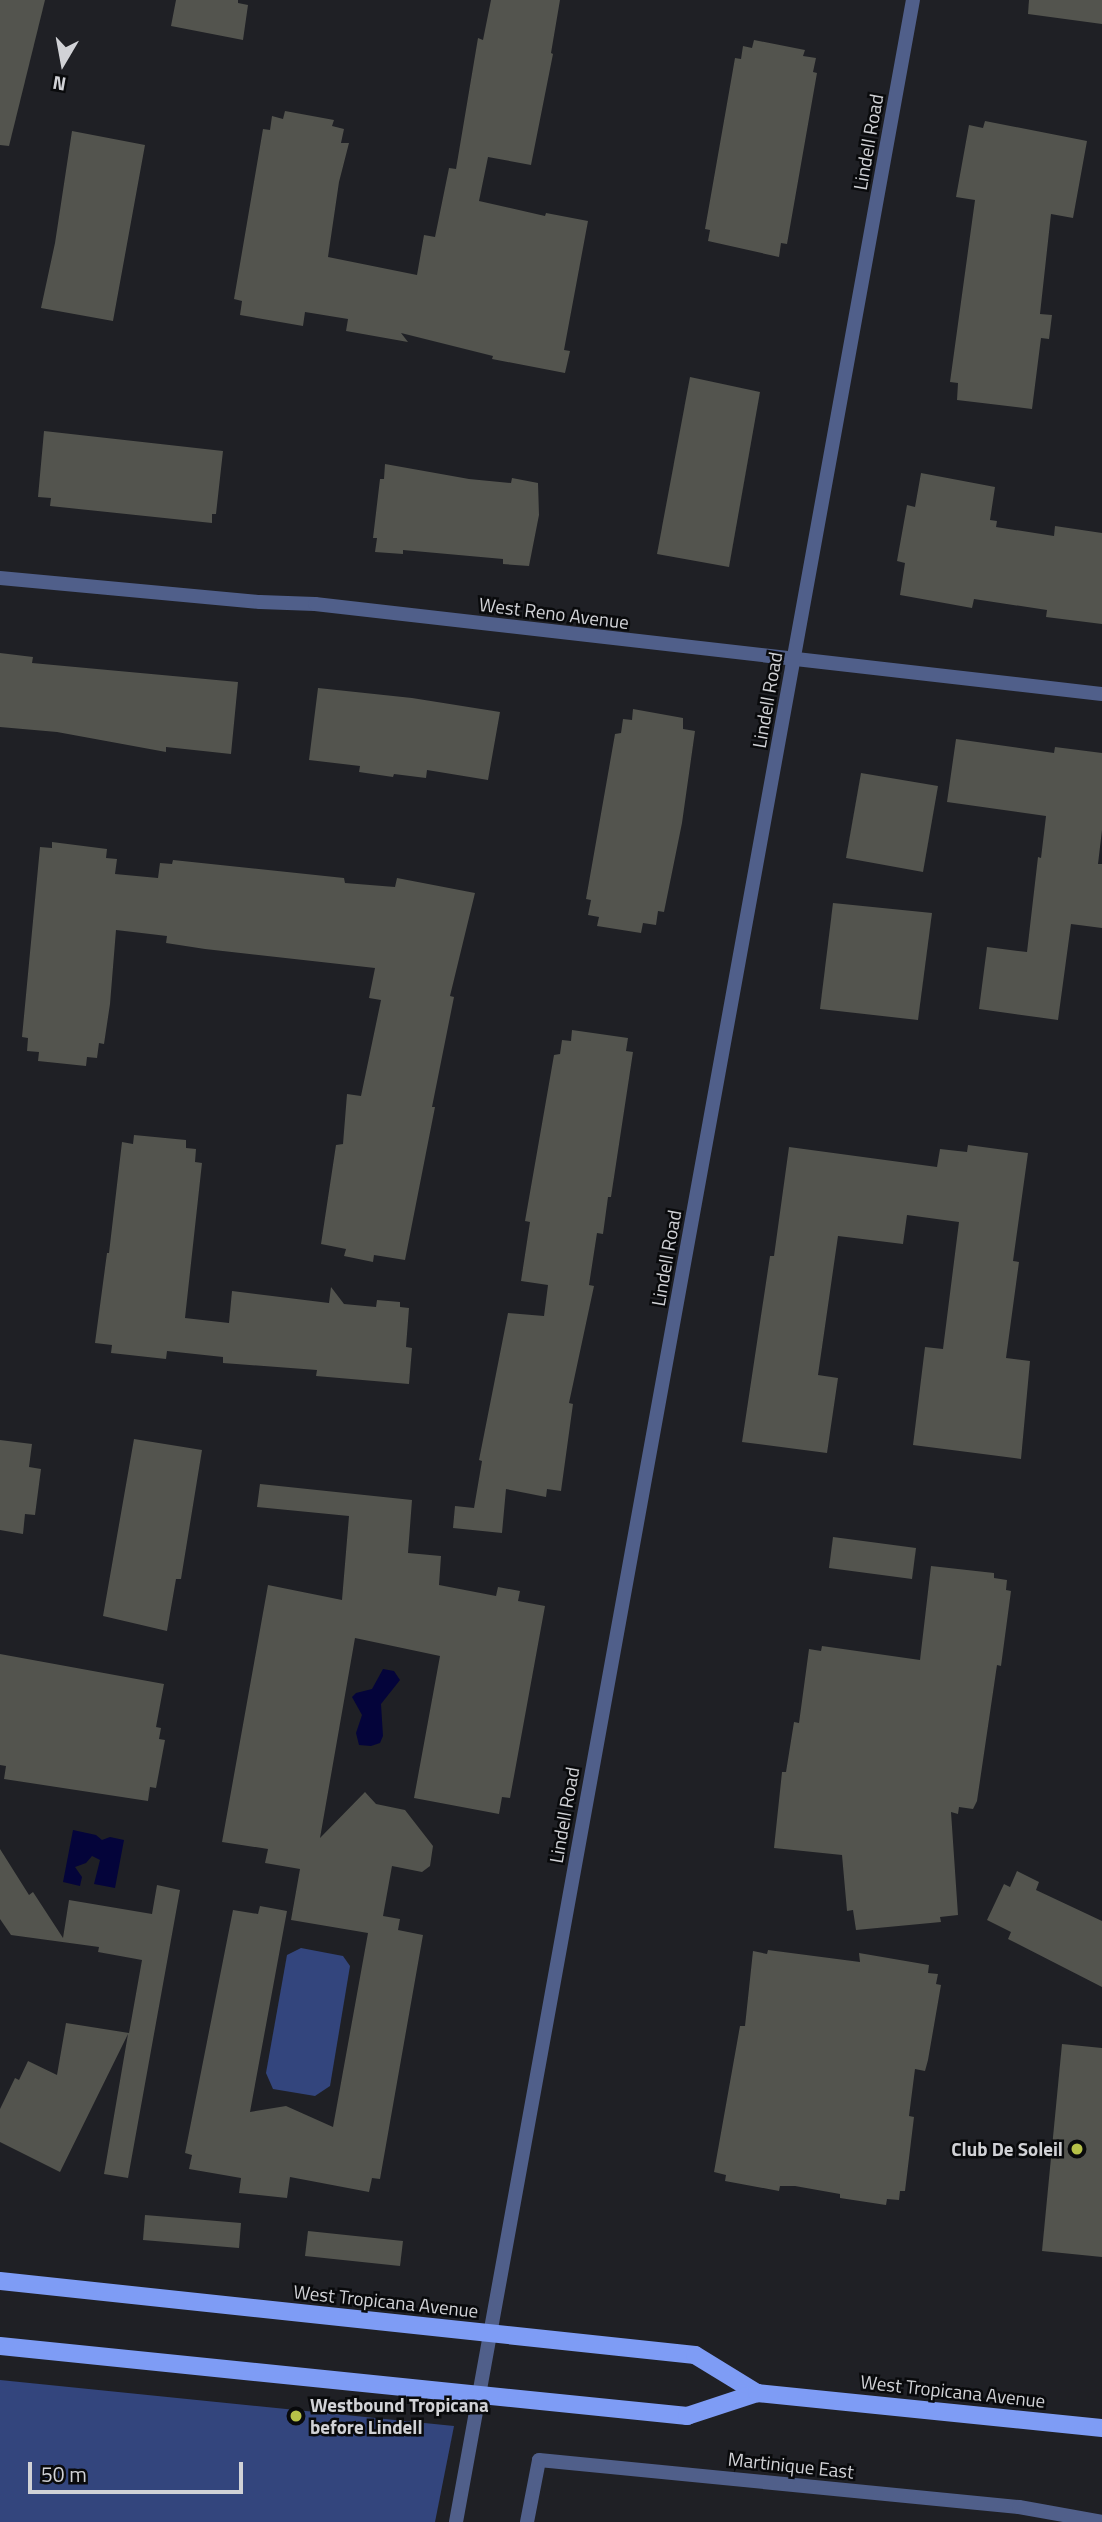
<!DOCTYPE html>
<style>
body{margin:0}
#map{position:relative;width:1102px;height:2522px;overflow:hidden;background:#1f2025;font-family:"Titillium Web",sans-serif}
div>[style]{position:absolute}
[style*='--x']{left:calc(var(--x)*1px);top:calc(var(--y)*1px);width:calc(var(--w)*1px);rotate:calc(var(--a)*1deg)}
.green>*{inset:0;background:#33457d}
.water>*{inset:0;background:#04043a}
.building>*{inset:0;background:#53544e}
.minor>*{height:14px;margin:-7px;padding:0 7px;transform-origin:7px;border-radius:7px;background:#505f8a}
.tertiary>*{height:14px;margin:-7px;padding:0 7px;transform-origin:7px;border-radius:7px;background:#505f8a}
.primary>*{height:18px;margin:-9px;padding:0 9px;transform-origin:9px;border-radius:9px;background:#7e9cf5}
.dots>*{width:19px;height:19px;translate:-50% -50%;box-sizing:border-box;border:4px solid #090a0c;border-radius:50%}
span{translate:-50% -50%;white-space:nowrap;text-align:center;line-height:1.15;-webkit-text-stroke:5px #090a0c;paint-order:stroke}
.street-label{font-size:19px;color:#d1d2d6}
.poi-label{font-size:19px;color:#d1d2d6;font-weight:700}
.right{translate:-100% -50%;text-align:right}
.left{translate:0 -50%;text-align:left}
.north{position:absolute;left:28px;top:28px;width:70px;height:70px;-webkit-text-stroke:5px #090a0c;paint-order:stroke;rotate:190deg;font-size:19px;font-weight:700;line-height:28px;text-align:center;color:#d1d2d6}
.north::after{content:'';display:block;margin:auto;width:24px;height:32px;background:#d1d2d6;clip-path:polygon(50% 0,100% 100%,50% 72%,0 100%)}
.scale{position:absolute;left:28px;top:2462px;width:215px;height:32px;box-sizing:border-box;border:4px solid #d1d2d6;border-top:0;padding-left:9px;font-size:21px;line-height:24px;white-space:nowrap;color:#d1d2d6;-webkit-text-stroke:5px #090a0c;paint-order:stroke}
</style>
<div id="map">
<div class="green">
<i style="clip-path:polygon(301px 1948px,343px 1956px,350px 1966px,330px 2086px,315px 2096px,273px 2089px,266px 2073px,287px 1955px)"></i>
<i style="clip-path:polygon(0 2380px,454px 2426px,435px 2522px,0 2522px)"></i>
</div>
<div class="water">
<i style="clip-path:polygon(383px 1669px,394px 1671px,400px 1680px,381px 1704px,383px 1736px,380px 1743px,371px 1746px,359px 1745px,356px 1733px,362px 1715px,352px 1697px,356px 1693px,372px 1689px)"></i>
<i style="clip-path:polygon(73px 1830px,96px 1835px,102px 1840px,110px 1837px,124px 1840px,115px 1888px,94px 1884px,100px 1860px,92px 1856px,86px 1863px,75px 1867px,82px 1877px,80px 1886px,63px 1882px)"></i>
</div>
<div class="building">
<i style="clip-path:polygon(0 0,45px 0,9px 146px,0 145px)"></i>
<i style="clip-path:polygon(176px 0,238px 0,238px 3px,248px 5px,243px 40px,171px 26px)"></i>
<i style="clip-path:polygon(491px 0,560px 0,551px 53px,553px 54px,531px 165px,488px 157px,479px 201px,545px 216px,546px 213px,588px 221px,564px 350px,570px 351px,565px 373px,492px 359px,493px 356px,401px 333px,408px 342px,346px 331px,348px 319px,305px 312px,303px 326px,240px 315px,242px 301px,234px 299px,263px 129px,270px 130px,272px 116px,283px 119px,285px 111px,334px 120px,332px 126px,344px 129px,341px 143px,349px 143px,339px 182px,328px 257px,417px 275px,424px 235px,435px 237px,449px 168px,456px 169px,478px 38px,483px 40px)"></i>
<i style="clip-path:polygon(1029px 0,1102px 0,1102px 24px,1028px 14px)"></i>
<i style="clip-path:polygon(754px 40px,805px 50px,803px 56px,816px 58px,813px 72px,817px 73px,787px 244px,781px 243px,779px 257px,708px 241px,710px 230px,705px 229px,735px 58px,741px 59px,743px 46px,752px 48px)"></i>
<i style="clip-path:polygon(985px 121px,1087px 141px,1073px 218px,1051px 214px,1040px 314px,1052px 315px,1049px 339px,1041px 338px,1032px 409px,957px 400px,958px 383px,950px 382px,975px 200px,956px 197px,969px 125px,983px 128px)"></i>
<i style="clip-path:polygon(72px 131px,145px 145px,113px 321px,41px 308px,55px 243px)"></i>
<i style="clip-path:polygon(690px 377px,760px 392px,729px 567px,657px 554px)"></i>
<i style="clip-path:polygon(44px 431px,223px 451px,216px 514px,212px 514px,212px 523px,50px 506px,51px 498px,38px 497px)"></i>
<i style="clip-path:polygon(385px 464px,469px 479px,511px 483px,512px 478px,538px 483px,539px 515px,529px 566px,503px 564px,503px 559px,403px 550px,403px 554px,375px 552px,377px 538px,373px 538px,380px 479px,384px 479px)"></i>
<i style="clip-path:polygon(921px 473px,995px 487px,990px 520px,997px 521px,996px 527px,1054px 536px,1055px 526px,1102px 533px,1102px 624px,1046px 617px,1047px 610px,974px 599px,972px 608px,900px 595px,905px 563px,897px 561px,907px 505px,915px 507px)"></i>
<i style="clip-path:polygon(0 653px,33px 657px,32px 663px,238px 682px,231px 754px,166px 747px,166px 752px,57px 732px,0 727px)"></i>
<i style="clip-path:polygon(318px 688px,412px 698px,500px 712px,488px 780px,427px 770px,426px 778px,394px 774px,393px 777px,359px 772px,360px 766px,309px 760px)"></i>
<i style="clip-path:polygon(633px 709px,683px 718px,683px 729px,695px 731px,682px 823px,664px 912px,658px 911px,656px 925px,643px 923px,641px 933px,597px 926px,599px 917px,588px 915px,591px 900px,586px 899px,615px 734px,621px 733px,623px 719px,632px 720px)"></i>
<i style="clip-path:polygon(956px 739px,1054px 753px,1055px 747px,1102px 753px,1102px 830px,1098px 864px,1102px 864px,1102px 928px,1071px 924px,1058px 1020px,979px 1009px,987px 947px,1027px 952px,1038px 857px,1041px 858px,1046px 816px,947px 802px)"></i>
<i style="clip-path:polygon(861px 773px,938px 786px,923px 872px,846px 858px)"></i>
<i style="clip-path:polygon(52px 842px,107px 849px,106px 858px,117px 859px,115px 874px,158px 878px,160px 863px,172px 864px,173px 860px,344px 878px,345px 883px,395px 887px,397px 878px,475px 893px,450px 996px,454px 997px,432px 1107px,435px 1107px,405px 1260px,374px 1255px,373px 1262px,344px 1256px,346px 1249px,321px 1244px,336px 1145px,343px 1144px,347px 1094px,361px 1096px,381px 1000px,369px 998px,375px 968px,205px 949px,166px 943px,167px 936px,116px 930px,110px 1004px,104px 1044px,99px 1043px,97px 1058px,87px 1057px,86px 1066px,38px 1061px,39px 1052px,27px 1051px,28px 1038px,22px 1037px,40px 847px,52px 848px)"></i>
<i style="clip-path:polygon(833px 903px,932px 913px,918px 1020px,820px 1009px)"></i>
<i style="clip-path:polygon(572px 1030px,628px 1038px,626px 1051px,633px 1052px,611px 1197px,608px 1197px,603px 1234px,597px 1233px,589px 1285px,594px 1286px,569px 1403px,573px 1404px,561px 1491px,547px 1489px,546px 1497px,506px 1489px,502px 1533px,453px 1528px,455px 1506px,474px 1508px,482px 1461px,479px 1460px,508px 1313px,544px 1316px,548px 1285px,521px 1281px,530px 1222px,525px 1221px,554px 1055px,560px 1054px,562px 1040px,571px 1041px)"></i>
<i style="clip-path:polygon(134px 1135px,186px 1140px,186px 1148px,196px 1149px,195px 1162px,202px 1163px,185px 1318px,229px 1323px,232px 1291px,329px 1303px,331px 1287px,344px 1304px,376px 1307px,377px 1300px,400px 1302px,400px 1307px,409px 1308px,406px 1347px,412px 1348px,409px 1384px,316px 1376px,317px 1370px,223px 1363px,223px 1357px,167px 1351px,166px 1359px,111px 1353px,112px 1345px,95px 1343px,107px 1253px,109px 1253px,122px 1142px,133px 1144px)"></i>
<i style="clip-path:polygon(968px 1145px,1028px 1153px,1013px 1261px,1019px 1262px,1006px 1358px,1030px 1361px,1021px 1459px,913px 1445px,925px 1347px,943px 1349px,959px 1222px,907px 1215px,903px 1244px,838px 1236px,818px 1375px,838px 1378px,827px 1453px,742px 1442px,770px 1256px,774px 1256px,789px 1147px,937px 1167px,940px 1149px,967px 1152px)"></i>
<i style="clip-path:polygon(134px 1439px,202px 1450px,181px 1579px,176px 1579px,167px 1631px,103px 1616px)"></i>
<i style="clip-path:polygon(0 1440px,32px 1444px,29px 1467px,41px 1469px,35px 1515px,25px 1514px,23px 1534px,0 1530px)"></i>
<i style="clip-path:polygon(260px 1484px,412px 1500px,408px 1553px,441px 1556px,439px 1585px,496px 1596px,498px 1587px,520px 1591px,518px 1601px,545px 1606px,510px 1798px,502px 1797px,499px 1814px,414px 1798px,440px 1656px,355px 1638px,320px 1838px,365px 1792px,376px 1804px,405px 1810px,433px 1846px,430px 1866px,422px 1872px,392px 1866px,383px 1916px,400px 1919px,398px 1930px,423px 1935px,380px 2179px,372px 2178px,369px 2192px,290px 2177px,287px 2198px,239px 2193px,241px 2178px,189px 2169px,192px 2155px,185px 2153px,233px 1910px,258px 1914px,260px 1906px,287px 1911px,250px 2112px,286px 2106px,333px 2127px,368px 1933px,291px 1920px,300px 1869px,265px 1863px,268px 1849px,222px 1842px,268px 1585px,342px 1600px,349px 1516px,257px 1507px)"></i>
<i style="clip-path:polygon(833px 1537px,916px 1548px,912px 1579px,829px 1568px)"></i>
<i style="clip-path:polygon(931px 1566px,994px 1573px,994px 1578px,1007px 1580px,1006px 1590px,1011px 1591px,1001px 1666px,997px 1665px,977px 1801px,973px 1809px,959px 1807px,958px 1814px,951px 1812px,958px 1915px,940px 1917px,941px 1922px,856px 1930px,853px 1910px,847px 1911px,842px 1855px,774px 1848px,782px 1772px,786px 1772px,794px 1722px,799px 1723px,809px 1649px,821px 1651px,822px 1646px,920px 1660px)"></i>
<i style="clip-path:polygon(0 1654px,164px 1684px,156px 1727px,161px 1728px,159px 1739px,165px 1740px,156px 1788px,150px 1787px,148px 1801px,4px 1779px,6px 1766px,0 1765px)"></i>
<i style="clip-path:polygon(0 1849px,29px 1895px,33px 1892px,63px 1938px,69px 1900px,152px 1914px,157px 1885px,180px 1890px,128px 2178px,104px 2174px,128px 2034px,60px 2172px,0 2142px,0 2109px,15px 2078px,19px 2080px,28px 2061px,57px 2075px,66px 2023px,129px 2033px,142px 1960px,98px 1952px,99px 1947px,11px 1935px,0 1919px)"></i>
<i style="clip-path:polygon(1017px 1871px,1039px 1882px,1036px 1890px,1102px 1921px,1102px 1987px,1008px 1939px,1011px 1932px,987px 1920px,1004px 1884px,1010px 1887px)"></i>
<i style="clip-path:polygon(768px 1950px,860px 1962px,859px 1953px,929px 1965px,928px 1973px,938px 1974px,936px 1984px,941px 1985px,928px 2060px,925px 2071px,915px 2069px,909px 2116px,914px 2117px,905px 2191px,900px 2191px,899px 2200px,887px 2199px,886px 2205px,840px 2198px,840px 2194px,795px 2186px,780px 2186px,779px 2191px,725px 2181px,726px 2175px,714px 2172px,740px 2026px,745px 2026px,753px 1951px,767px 1954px)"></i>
<i style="clip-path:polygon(1062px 2044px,1102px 2048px,1102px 2257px,1042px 2251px)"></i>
<i style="clip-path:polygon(145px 2215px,241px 2223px,239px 2248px,143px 2240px)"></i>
<i style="clip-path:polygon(308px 2231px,403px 2241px,400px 2266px,305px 2256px)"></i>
</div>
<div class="minor">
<i style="--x:456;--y:2522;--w:129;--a:-79.7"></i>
<i style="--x:527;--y:2522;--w:63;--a:-79"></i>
<i style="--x:539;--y:2460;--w:482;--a:5.6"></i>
<i style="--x:1019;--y:2507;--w:84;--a:10.2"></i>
</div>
<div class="tertiary">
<i style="--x:0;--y:578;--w:261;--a:5.3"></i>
<i style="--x:260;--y:602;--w:55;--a:2.1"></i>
<i style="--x:315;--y:604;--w:792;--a:6.52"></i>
<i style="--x:479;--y:2395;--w:2434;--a:-79.73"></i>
</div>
<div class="primary">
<i style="--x:0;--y:2281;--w:699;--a:6.08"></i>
<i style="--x:695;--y:2355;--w:73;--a:31.5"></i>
<i style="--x:0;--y:2346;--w:691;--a:5.82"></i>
<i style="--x:687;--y:2416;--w:74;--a:-18.2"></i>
<i style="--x:757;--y:2393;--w:347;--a:5.8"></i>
</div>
<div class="dots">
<i style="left:1077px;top:2149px;background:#b6c148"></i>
<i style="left:296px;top:2416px;background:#b6c148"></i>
</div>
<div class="street-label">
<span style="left:868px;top:142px;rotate:-80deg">Lindell Road</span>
<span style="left:554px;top:613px;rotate:7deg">West Reno Avenue</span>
<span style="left:767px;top:700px;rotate:-80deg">Lindell Road</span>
<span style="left:666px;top:1258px;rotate:-80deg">Lindell Road</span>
<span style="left:564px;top:1815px;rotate:-80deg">Lindell Road</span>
<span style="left:386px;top:2301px;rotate:6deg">West Tropicana Avenue</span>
<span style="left:953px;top:2391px;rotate:6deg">West Tropicana Avenue</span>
<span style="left:791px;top:2465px;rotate:6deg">Martinique East</span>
</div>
<div class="poi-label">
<span class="right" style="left:1063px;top:2149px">Club De Soleil</span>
<span class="left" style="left:310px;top:2416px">Westbound Tropicana<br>before Lindell</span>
</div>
<div class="north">N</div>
<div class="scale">50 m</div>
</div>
